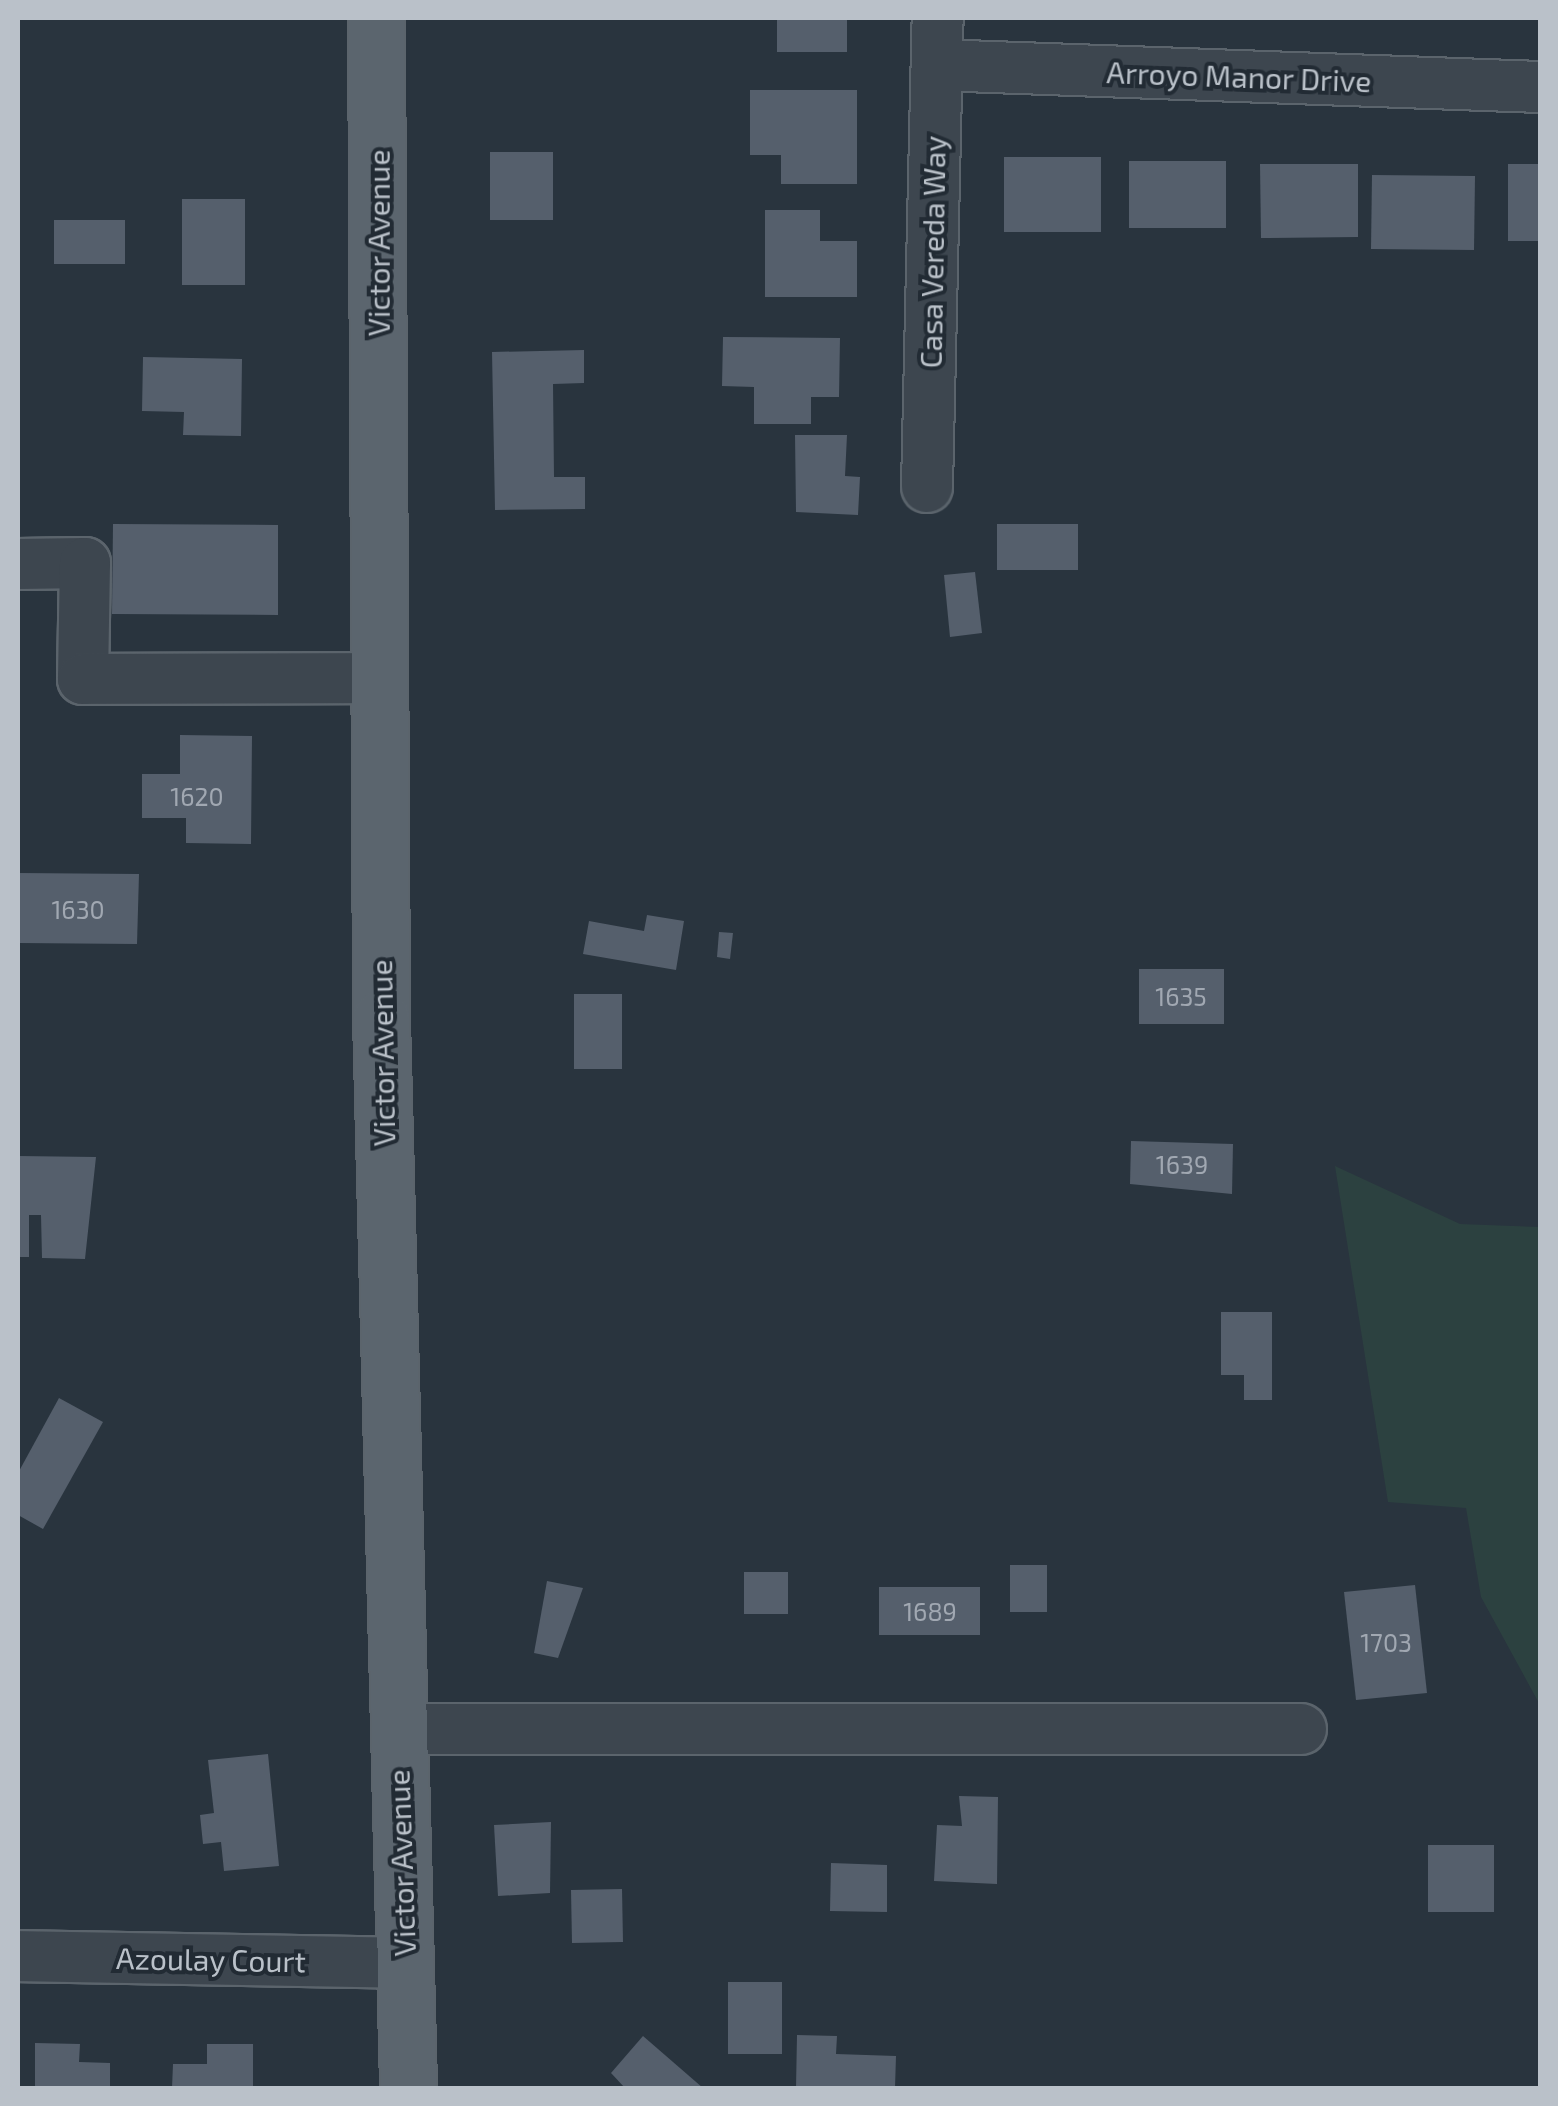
<!DOCTYPE html>
<style>
body{margin:0}
#map{position:relative;width:1558px;height:2106px;overflow:hidden;background:#29343e;font-family:"Exo 2",sans-serif}
div>[style]{position:absolute}
[style*='--x']{left:calc(var(--x)*1px);top:calc(var(--y)*1px);width:calc(var(--w)*1px);rotate:calc(var(--a)*1deg)}
.green>*{inset:0;background:#2c4140}
.building>*{inset:0;background:#555f6c}
.roads{filter:drop-shadow(2px 0 #5b646c) drop-shadow(-2px 0 #5b646c) drop-shadow(0 2px #5b646c) drop-shadow(0 -2px #5b646c)}
.minor>*{height:50px;margin:-25px;padding:0 25px;transform-origin:25px;border-radius:25px;background:#3d464f}
.major>*{height:55px;margin:-27.5px;padding:0 27.5px;transform-origin:27.5px;border-radius:27.5px;background:#5b656e}
span{translate:-50% -50%;white-space:nowrap;text-align:center;line-height:1.15;-webkit-text-stroke:8px #222b34;paint-order:stroke}
.number-label{font-size:25px;color:#a1a8b2}
.number-label span{-webkit-text-stroke-width:0}
.street-label{font-size:30px;color:#bac1c9}
.frame{position:absolute;inset:0;border:20px solid #bac1c9;pointer-events:none}
</style>
<div id="map">
<div class="green">
<i style="clip-path:polygon(1335px 1166px,1460px 1224px,1540px 1227px,1540px 1705px,1481px 1597px,1466px 1508px,1388px 1502px)"></i>
</div>
<div class="building">
<i style="clip-path:polygon(777px 18px,847px 18px,847px 52px,777px 52px)"></i>
<i style="clip-path:polygon(750px 90px,857px 90px,857px 184px,781px 184px,781px 155px,750px 155px)"></i>
<i style="clip-path:polygon(490px 152px,553px 152px,553px 220px,490px 220px)"></i>
<i style="clip-path:polygon(1004px 157px,1101px 157px,1101px 232px,1004px 232px)"></i>
<i style="clip-path:polygon(1129px 161px,1226px 161px,1226px 228px,1129px 228px)"></i>
<i style="clip-path:polygon(1260px 164px,1358px 164px,1358px 237px,1261px 238px)"></i>
<i style="clip-path:polygon(1508px 164px,1540px 164px,1540px 241px,1508px 241px)"></i>
<i style="clip-path:polygon(1372px 175px,1475px 176px,1474px 250px,1371px 249px)"></i>
<i style="clip-path:polygon(182px 199px,245px 199px,245px 285px,182px 285px)"></i>
<i style="clip-path:polygon(765px 210px,820px 210px,820px 241px,857px 241px,857px 297px,765px 297px)"></i>
<i style="clip-path:polygon(54px 220px,125px 220px,125px 264px,54px 264px)"></i>
<i style="clip-path:polygon(723px 337px,840px 338px,839px 397px,811px 397px,811px 424px,754px 424px,754px 387px,722px 386px)"></i>
<i style="clip-path:polygon(584px 350px,584px 383px,553px 384px,554px 477px,585px 477px,585px 509px,495px 510px,492px 352px)"></i>
<i style="clip-path:polygon(143px 357px,242px 359px,241px 436px,183px 435px,184px 412px,142px 411px)"></i>
<i style="clip-path:polygon(795px 435px,847px 435px,845px 476px,860px 477px,858px 515px,796px 512px)"></i>
<i style="clip-path:polygon(113px 524px,278px 525px,278px 615px,112px 614px)"></i>
<i style="clip-path:polygon(997px 524px,1078px 524px,1078px 570px,997px 570px)"></i>
<i style="clip-path:polygon(975px 572px,982px 633px,950px 637px,944px 575px)"></i>
<i style="clip-path:polygon(180px 735px,252px 736px,251px 844px,186px 843px,186px 818px,142px 818px,142px 774px,180px 774px)"></i>
<i style="clip-path:polygon(18px 873px,139px 874px,137px 944px,18px 943px)"></i>
<i style="clip-path:polygon(647px 915px,684px 921px,676px 970px,583px 954px,589px 921px,644px 931px)"></i>
<i style="clip-path:polygon(719px 932px,733px 933px,730px 959px,717px 957px)"></i>
<i style="clip-path:polygon(1139px 969px,1224px 969px,1224px 1024px,1139px 1024px)"></i>
<i style="clip-path:polygon(574px 994px,622px 994px,622px 1069px,574px 1069px)"></i>
<i style="clip-path:polygon(1131px 1141px,1233px 1144px,1232px 1194px,1130px 1184px)"></i>
<i style="clip-path:polygon(18px 1156px,96px 1157px,85px 1259px,42px 1258px,41px 1215px,29px 1215px,29px 1257px,18px 1257px)"></i>
<i style="clip-path:polygon(1221px 1312px,1272px 1312px,1272px 1400px,1244px 1400px,1244px 1375px,1221px 1375px)"></i>
<i style="clip-path:polygon(59px 1398px,103px 1422px,43px 1529px,18px 1515px,18px 1473px)"></i>
<i style="clip-path:polygon(1010px 1565px,1047px 1565px,1047px 1612px,1010px 1612px)"></i>
<i style="clip-path:polygon(744px 1572px,788px 1572px,788px 1614px,744px 1614px)"></i>
<i style="clip-path:polygon(547px 1581px,583px 1588px,558px 1658px,534px 1653px)"></i>
<i style="clip-path:polygon(1415px 1585px,1427px 1693px,1356px 1700px,1344px 1592px)"></i>
<i style="clip-path:polygon(879px 1587px,980px 1587px,980px 1635px,879px 1635px)"></i>
<i style="clip-path:polygon(268px 1754px,279px 1866px,224px 1871px,221px 1842px,203px 1844px,200px 1815px,214px 1813px,208px 1760px)"></i>
<i style="clip-path:polygon(959px 1796px,998px 1797px,997px 1884px,934px 1881px,937px 1825px,962px 1826px)"></i>
<i style="clip-path:polygon(551px 1822px,550px 1893px,498px 1896px,494px 1825px)"></i>
<i style="clip-path:polygon(1428px 1845px,1494px 1845px,1494px 1912px,1428px 1912px)"></i>
<i style="clip-path:polygon(831px 1863px,887px 1865px,887px 1912px,830px 1911px)"></i>
<i style="clip-path:polygon(622px 1889px,623px 1942px,572px 1943px,571px 1890px)"></i>
<i style="clip-path:polygon(728px 1982px,782px 1982px,782px 2054px,728px 2054px)"></i>
<i style="clip-path:polygon(797px 2035px,837px 2036px,836px 2054px,896px 2056px,895px 2088px,796px 2088px)"></i>
<i style="clip-path:polygon(643px 2036px,703px 2088px,625px 2088px,611px 2073px)"></i>
<i style="clip-path:polygon(35px 2043px,80px 2044px,79px 2062px,110px 2063px,110px 2088px,35px 2088px)"></i>
<i style="clip-path:polygon(207px 2044px,253px 2044px,253px 2088px,172px 2088px,173px 2064px,207px 2064px)"></i>
</div>
<div class="roads">
<div class="minor">
<i style="--x:937;--y:65;--w:603;--a:2.09"></i>
<i style="--x:927;--y:487;--w:469;--a:-88.7"></i>
<i style="--x:18;--y:564;--w:67;--a:-0.9"></i>
<i style="--x:85;--y:563;--w:116;--a:91"></i>
<i style="--x:83;--y:679;--w:297;--a:-0.2"></i>
<i style="--x:397;--y:1729;--w:904;--a:0"></i>
<i style="--x:18;--y:1956;--w:386;--a:1"></i>
</div>
<div class="major">
<i style="--x:376;--y:18;--w:1000;--a:89.71"></i>
<i style="--x:381;--y:1018;--w:1070;--a:88.55"></i>
</div>
</div>
<div class="number-label">
<span style="left:197px;top:796px">1620</span>
<span style="left:78px;top:909px">1630</span>
<span style="left:1181px;top:996px">1635</span>
<span style="left:1182px;top:1164px">1639</span>
<span style="left:930px;top:1611px">1689</span>
<span style="left:1386px;top:1642px">1703</span>
</div>
<div class="street-label">
<span style="left:1239px;top:76px;rotate:2deg">Arroyo Manor Drive</span>
<span style="left:378px;top:243px;rotate:-90deg">Victor Avenue</span>
<span style="left:932px;top:252px;rotate:-89deg">Casa Vereda Way</span>
<span style="left:382px;top:1053px;rotate:-91deg">Victor Avenue</span>
<span style="left:401px;top:1863px;rotate:-92deg">Victor Avenue</span>
<span style="left:211px;top:1959px;rotate:1deg">Azoulay Court</span>
</div>
<div class="frame"></div>
</div>
